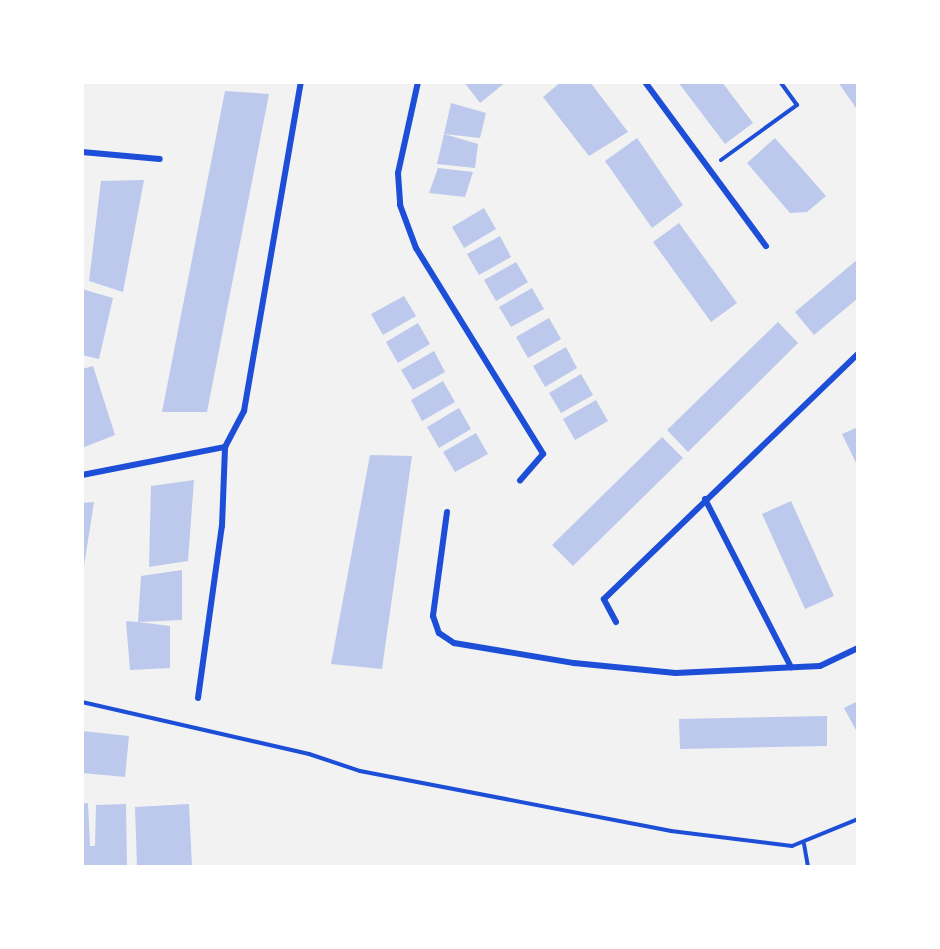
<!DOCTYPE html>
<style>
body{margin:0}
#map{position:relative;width:940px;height:949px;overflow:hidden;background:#f2f2f2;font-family:"Space Grotesk",sans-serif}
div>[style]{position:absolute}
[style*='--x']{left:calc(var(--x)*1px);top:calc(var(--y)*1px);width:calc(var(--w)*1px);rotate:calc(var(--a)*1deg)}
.building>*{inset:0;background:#bdc9ec}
.path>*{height:4px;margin:-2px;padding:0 2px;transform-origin:2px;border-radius:2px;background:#1d4ed8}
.minor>*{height:6px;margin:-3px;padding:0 3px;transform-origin:3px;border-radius:3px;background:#1d4ed8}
span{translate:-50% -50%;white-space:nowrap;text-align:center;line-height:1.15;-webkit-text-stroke:6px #fff;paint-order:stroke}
.frame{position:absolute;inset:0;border:84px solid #fff;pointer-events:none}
</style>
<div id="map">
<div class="building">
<i style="clip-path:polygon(464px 82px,506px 82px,480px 103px)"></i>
<i style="clip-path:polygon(561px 82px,590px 82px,628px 132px,589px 156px,543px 97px)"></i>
<i style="clip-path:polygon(678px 82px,722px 82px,753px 123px,725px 144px)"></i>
<i style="clip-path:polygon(838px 82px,858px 82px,858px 111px)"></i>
<i style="clip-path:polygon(225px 91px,269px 94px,207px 412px,162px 412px)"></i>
<i style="clip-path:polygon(451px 103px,486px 113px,480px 138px,444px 134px)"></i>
<i style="clip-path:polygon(444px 134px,478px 144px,475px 168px,437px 164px)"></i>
<i style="clip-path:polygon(637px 138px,683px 205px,652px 228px,605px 161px)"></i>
<i style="clip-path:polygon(775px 138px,826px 196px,807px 212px,790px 213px,747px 163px)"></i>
<i style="clip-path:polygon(438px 168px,473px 172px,465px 197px,429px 193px)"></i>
<i style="clip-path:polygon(144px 180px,123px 292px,89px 281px,101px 181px)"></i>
<i style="clip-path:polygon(484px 208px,496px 229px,464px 248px,452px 227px)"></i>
<i style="clip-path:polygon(679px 223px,737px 303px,711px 322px,653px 242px)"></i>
<i style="clip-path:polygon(500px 236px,511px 257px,479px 275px,467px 254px)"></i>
<i style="clip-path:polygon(858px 259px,858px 298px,814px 335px,795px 312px)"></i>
<i style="clip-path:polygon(516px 262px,528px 282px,496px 301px,484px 280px)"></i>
<i style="clip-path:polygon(532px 288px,544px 309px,511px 327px,499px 307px)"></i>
<i style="clip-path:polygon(82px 289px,113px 298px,99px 359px,82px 355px)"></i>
<i style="clip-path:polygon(404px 296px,416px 316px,383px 335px,371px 314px)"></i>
<i style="clip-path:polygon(549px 318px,561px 339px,528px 358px,516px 337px)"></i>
<i style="clip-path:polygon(778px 322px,798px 343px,688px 452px,667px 430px)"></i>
<i style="clip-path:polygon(418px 323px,430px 344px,398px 363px,386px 342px)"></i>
<i style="clip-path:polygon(566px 347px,577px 368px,545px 387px,533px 366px)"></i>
<i style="clip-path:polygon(434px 351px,445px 372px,413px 390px,401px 370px)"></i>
<i style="clip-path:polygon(93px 366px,115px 435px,82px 448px,82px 369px)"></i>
<i style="clip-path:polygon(581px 374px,593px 395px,561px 413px,549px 393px)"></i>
<i style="clip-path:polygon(443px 381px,455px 402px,422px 421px,411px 400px)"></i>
<i style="clip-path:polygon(596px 400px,608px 421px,575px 440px,563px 419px)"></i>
<i style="clip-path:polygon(459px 408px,471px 429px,439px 448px,427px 427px)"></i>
<i style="clip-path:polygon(858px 427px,858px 467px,842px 434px)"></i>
<i style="clip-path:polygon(476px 433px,488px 454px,455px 472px,443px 452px)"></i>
<i style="clip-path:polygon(662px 437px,683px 458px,573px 566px,552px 545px)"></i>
<i style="clip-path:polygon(370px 455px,412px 456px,382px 669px,331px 664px)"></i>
<i style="clip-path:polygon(194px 480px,188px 561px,149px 567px,151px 486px)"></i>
<i style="clip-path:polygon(791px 501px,834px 596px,805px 609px,762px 514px)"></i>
<i style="clip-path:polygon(94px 502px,84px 566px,82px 566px,82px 503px)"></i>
<i style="clip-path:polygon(182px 570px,182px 620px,138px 622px,170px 626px,170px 668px,130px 670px,126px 621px,138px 622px,141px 576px)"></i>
<i style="clip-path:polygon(858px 701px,858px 734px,844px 708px)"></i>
<i style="clip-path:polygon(827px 716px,827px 746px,680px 749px,679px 719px)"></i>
<i style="clip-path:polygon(82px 731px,129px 736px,125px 777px,82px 773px)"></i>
<i style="clip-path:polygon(88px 803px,90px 846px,95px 846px,96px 805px,126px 804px,127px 866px,82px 866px,82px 804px)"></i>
<i style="clip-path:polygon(189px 804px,192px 866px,137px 866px,135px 807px)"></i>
</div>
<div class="path">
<i style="--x:721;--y:160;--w:94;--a:-35.9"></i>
<i style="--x:797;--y:105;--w:29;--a:-126"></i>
<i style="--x:82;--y:702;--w:233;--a:12.9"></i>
<i style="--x:309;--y:754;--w:54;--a:18.4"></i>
<i style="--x:360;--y:771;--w:317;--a:10.9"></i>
<i style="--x:671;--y:831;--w:122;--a:7.1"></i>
<i style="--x:792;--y:846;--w:71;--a:-22.2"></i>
<i style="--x:804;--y:844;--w:22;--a:80"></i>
</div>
<div class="minor">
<i style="--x:418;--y:82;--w:93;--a:102.4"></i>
<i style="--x:398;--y:173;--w:32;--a:86"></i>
<i style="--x:400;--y:205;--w:46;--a:69.6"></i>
<i style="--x:416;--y:248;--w:242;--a:58.3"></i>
<i style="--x:543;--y:454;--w:35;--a:131"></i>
<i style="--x:645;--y:82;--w:204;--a:53.6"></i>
<i style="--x:82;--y:152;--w:78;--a:5.1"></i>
<i style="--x:82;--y:475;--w:146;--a:-11.1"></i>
<i style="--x:705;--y:499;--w:189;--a:62.9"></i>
<i style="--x:447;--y:512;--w:105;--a:97.7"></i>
<i style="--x:433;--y:616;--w:18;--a:71"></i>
<i style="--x:439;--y:633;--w:18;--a:34"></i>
<i style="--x:454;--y:643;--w:122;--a:9.5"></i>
<i style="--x:574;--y:663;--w:102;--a:5.6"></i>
<i style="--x:676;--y:673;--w:144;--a:-2.8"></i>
<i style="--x:820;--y:666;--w:42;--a:-25.3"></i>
<i style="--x:616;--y:622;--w:26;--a:-118"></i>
<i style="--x:604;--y:599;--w:353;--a:-44"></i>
<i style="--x:198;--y:698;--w:174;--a:-82.1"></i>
<i style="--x:222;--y:526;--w:79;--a:-87.8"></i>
<i style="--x:225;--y:447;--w:41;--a:-62.2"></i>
<i style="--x:244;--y:411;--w:334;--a:-80.2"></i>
</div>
<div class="frame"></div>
</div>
